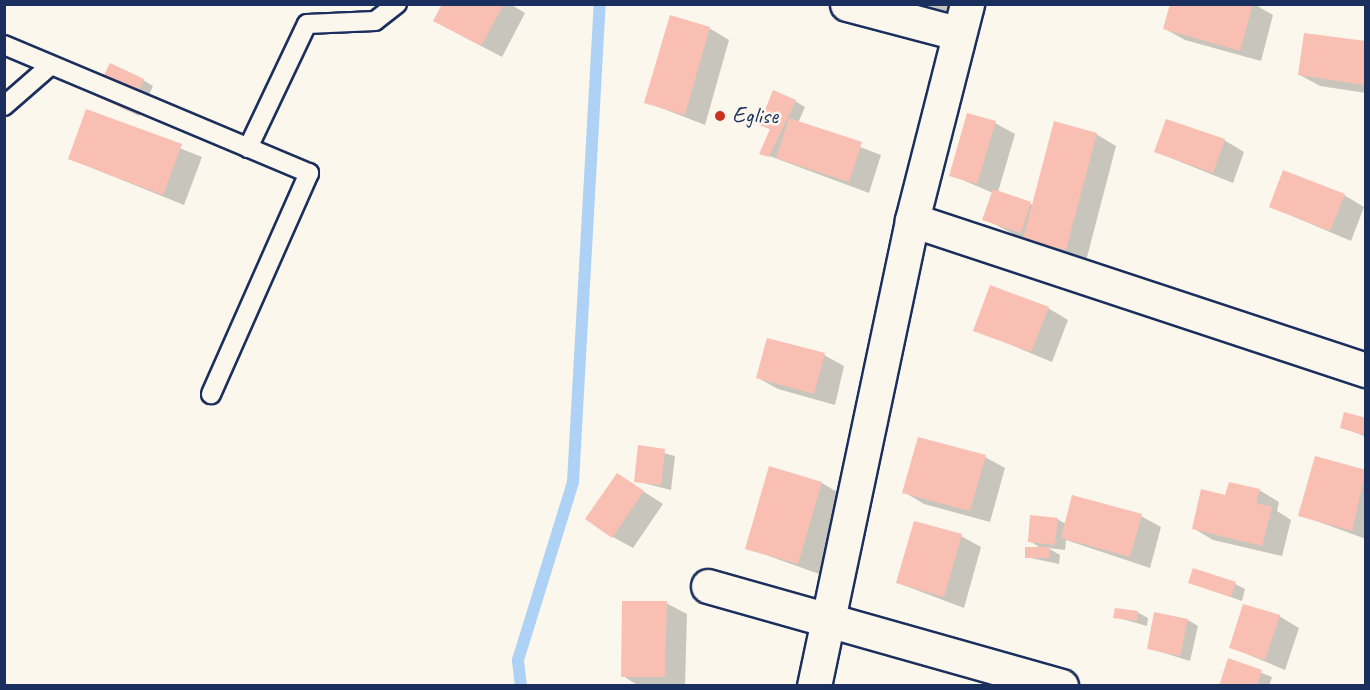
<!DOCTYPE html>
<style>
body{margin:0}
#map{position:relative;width:1370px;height:690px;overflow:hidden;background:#fbf7ec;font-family:Caveat,sans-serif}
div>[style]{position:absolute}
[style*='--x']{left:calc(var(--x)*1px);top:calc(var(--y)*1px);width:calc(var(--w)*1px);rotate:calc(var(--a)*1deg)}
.shadow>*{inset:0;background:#0003}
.stream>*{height:12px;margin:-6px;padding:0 6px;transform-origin:6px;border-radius:6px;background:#add2f6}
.building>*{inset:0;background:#fabfb3}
.roads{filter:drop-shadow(2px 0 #1b2f5e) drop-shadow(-2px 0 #1b2f5e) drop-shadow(0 2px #1b2f5e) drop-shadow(0 -2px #1b2f5e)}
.service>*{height:18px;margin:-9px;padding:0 9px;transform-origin:9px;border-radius:9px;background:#fbf7ec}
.minor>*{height:33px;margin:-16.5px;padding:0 16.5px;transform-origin:16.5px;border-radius:16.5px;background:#fbf7ec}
.dots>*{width:16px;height:16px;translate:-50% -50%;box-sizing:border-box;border:3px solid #fbf7ec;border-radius:50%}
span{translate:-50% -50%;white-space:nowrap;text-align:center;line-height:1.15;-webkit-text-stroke:5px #fbf7ec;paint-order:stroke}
.poi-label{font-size:24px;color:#1b2f5e}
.left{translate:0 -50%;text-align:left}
.frame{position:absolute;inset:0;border:6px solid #1b2f5e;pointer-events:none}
</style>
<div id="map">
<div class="shadow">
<i style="clip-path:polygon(444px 4px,510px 4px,525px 13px,502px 57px,455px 32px)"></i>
<i style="clip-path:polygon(919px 4px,954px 4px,950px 15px)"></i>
<i style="clip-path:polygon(1172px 4px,1254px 4px,1273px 15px,1261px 61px,1185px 40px,1165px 29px)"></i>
<i style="clip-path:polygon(709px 28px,729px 40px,705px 125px,646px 102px)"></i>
<i style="clip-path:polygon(1366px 43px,1366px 93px,1320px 86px,1300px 75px)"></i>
<i style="clip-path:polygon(143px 80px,153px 86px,139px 116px,106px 100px)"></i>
<i style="clip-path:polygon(795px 101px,805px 107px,798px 123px,881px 155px,869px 193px,761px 153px,771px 130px,761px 124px)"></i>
<i style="clip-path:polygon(87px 111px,202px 157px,184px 205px,70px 159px)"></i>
<i style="clip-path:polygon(995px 123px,1015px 134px,998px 192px,1033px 205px,1096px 134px,1116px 146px,1086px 261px,1045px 250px,984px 219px,993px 193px,951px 175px)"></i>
<i style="clip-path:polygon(1224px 140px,1244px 152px,1233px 183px,1156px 152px)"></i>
<i style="clip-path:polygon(1344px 195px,1364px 207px,1351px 241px,1271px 207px)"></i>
<i style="clip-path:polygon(1048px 308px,1068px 320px,1052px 362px,975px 330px)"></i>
<i style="clip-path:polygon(824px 355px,844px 366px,835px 405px,778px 389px,758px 378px)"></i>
<i style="clip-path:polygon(1366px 420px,1366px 437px,1342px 427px)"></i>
<i style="clip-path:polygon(640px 447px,675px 456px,671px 490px,635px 481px)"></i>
<i style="clip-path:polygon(985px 457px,1005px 468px,990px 522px,924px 504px,904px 492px)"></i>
<i style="clip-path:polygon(1366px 471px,1366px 539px,1300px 515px)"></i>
<i style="clip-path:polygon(618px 475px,663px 504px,633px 548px,613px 537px)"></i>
<i style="clip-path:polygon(822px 483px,842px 495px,819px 574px,747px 548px)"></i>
<i style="clip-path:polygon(1259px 490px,1279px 502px,1277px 511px,1291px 520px,1282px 556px,1213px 540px,1193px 528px,1226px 497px)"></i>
<i style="clip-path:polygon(1141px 516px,1161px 527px,1150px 568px,1066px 540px,1065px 550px,1048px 548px,1060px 555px,1059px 564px,1026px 557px,1042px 549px,1030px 541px,1057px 519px,1066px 524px)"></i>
<i style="clip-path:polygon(961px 536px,981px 547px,964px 608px,898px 583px)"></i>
<i style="clip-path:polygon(1190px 583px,1235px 584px,1245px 589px,1242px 601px)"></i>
<i style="clip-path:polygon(666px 603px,687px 614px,685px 686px,639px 686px,623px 676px)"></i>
<i style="clip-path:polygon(1137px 612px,1148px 618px,1147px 626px,1115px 617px)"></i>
<i style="clip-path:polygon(1279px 616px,1299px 628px,1285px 670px,1230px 647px)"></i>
<i style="clip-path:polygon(1188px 620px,1198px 626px,1190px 661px,1148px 648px)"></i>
<i style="clip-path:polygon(1229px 660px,1272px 677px,1269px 686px,1221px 686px)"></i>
</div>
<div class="stream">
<i style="--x:521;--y:686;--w:26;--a:-97"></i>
<i style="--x:518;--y:660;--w:186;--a:-72.8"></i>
<i style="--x:573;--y:482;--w:479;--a:-86.8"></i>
</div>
<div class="building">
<i style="clip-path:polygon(442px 4px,504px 4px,481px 46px,433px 21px)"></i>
<i style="clip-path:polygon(1170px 4px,1253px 4px,1240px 51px,1163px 29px)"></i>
<i style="clip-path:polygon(670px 15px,710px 27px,685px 115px,644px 103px)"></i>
<i style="clip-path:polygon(1304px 33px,1366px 41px,1364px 85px,1298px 75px)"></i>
<i style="clip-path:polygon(110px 63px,144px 79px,128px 111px,94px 95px)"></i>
<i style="clip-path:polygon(773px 90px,796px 100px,769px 157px,759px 154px,770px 129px,759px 125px)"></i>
<i style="clip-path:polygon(86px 109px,182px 144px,163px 195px,68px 159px)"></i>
<i style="clip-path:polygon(967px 113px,996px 121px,977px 184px,949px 176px)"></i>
<i style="clip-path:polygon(789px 118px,862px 142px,849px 182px,776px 158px)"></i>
<i style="clip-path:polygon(1166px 119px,1225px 139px,1213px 173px,1154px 152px)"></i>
<i style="clip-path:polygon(1054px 121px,1097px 133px,1066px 250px,1023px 239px)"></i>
<i style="clip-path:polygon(1283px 170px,1345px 194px,1330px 231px,1269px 207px)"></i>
<i style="clip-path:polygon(993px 189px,1031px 202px,1021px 233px,982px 220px)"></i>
<i style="clip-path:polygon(990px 285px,1049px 307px,1031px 352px,973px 331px)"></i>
<i style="clip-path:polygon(767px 338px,825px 353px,814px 394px,756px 378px)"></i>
<i style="clip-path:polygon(1344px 412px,1366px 418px,1363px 435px,1340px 428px)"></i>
<i style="clip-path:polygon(918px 437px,986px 455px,970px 511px,902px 493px)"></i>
<i style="clip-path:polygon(638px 445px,665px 449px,661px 485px,634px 482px)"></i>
<i style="clip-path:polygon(1315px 456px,1366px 470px,1352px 531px,1298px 516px)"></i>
<i style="clip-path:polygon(769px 466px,822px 482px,798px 564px,745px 549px)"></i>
<i style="clip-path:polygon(617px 473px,644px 491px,612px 538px,585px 519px)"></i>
<i style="clip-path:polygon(1229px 482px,1260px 489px,1256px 503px,1272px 507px,1262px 546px,1192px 529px,1201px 489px,1225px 495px)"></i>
<i style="clip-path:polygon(1072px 495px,1142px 514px,1130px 557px,1061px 538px)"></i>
<i style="clip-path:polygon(1030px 515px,1058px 518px,1055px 545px,1028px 542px)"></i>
<i style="clip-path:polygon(914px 521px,962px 534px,944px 597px,896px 583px)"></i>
<i style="clip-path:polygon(1025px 547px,1050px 547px,1049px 558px,1025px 558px)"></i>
<i style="clip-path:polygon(1193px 568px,1236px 582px,1231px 597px,1188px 583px)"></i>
<i style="clip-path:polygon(622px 601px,667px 601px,665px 677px,621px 677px)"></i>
<i style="clip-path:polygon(1243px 604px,1280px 615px,1265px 660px,1229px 648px)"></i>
<i style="clip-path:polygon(1115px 608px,1138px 611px,1137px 621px,1113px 618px)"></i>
<i style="clip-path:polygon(1154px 612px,1188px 619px,1180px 656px,1147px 649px)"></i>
<i style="clip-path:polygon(1228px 658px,1262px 670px,1257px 686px,1219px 686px)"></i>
</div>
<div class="roads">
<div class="service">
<i style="--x:4;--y:45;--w:331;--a:22.8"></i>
<i style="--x:309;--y:173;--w:242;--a:113.9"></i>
<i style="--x:4;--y:106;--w:62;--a:-41.1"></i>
<i style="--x:248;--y:148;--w:137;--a:-64.6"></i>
<i style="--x:307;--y:24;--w:68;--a:-2.5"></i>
<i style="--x:375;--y:21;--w:28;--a:-38"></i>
</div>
<div class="minor">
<i style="--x:847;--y:4;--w:114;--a:14.8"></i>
<i style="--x:912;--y:220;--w:478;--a:18.3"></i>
<i style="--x:708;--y:586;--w:367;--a:15.8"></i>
<i style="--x:814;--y:686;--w:476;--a:-78.1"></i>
<i style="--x:912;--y:220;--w:223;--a:-75.7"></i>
</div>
</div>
<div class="dots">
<i style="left:720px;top:116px;background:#c8321e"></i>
</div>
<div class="poi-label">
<span class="left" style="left:732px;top:116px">Eglise</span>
</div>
<div class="frame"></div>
</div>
